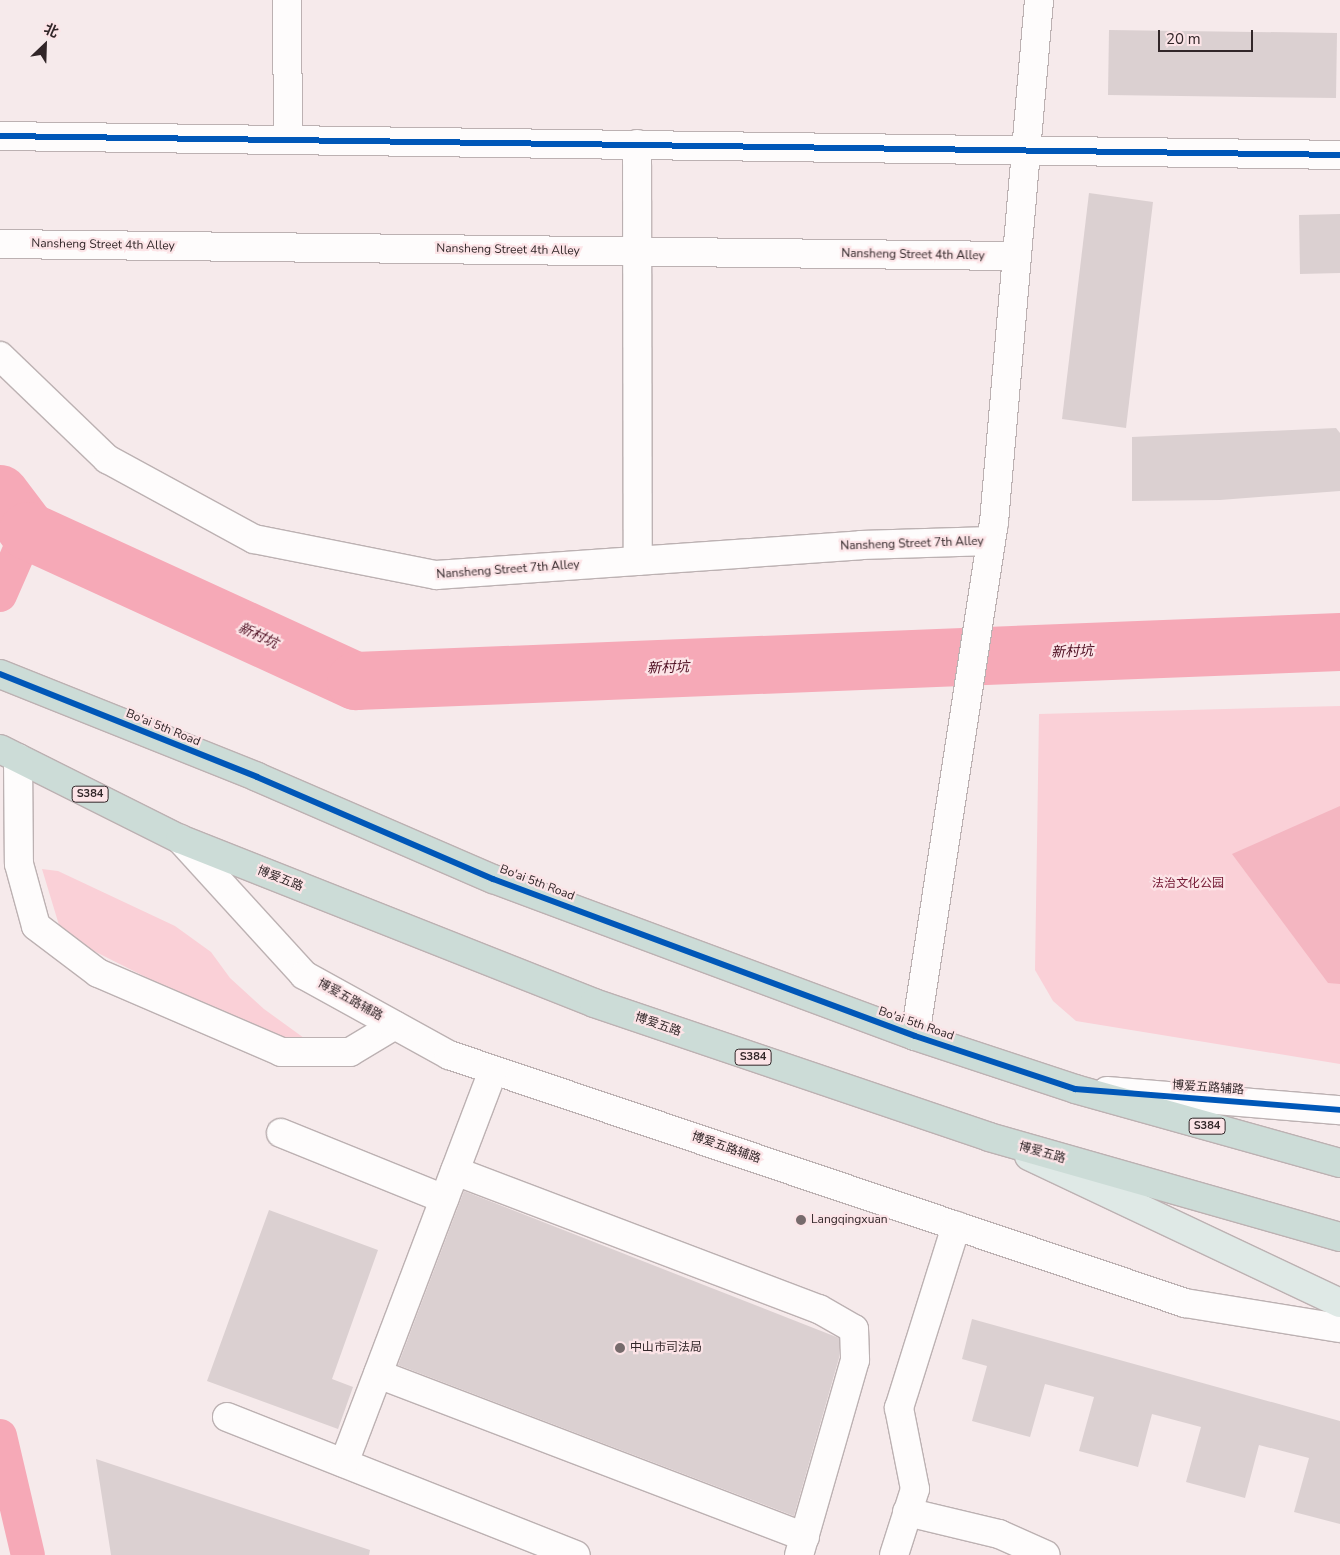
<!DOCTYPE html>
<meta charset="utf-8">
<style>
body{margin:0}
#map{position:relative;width:1340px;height:1555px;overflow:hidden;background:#f6eaeb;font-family:"Nunito Sans","Noto Sans SC",sans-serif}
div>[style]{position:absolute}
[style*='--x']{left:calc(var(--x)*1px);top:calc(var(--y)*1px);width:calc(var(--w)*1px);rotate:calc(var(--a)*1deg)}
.green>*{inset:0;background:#fad0d7}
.forest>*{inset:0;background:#f4b6c1}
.canal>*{height:34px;margin:-17px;padding:0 17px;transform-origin:17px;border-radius:17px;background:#f6a9b7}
.river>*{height:58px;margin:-29px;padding:0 29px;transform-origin:29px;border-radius:29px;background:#f6a9b7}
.building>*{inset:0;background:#dbd0d1}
.roads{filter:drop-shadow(1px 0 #bcb1b2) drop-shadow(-1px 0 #bcb1b2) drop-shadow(0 1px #bcb1b2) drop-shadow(0 -1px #bcb1b2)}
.minor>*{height:28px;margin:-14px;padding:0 14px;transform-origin:14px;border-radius:14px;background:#fefcfc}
.major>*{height:28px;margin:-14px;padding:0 14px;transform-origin:14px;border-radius:14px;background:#dfe9e6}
.highway>*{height:28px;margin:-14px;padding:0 14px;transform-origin:14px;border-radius:14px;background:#ccdcd7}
.cycleway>*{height:6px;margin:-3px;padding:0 3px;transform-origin:3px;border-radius:3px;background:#0057b8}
.dots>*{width:14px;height:14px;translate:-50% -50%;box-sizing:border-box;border:2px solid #fce4e7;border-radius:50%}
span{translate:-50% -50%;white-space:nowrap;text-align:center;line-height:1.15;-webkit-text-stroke:4.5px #fce4e7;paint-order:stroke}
.shield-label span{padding:1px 4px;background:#fce4e7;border:1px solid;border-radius:4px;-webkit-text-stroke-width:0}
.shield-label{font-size:11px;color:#312628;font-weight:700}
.street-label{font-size:12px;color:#312628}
.park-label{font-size:12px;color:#721631}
.poi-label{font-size:12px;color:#312628}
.left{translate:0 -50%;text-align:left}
.water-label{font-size:14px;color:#4c0c1f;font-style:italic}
.north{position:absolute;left:20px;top:20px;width:50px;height:50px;-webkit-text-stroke:4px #fce4e7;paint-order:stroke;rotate:24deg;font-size:14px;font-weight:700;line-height:20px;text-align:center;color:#312628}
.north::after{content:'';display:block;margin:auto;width:18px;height:22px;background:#312628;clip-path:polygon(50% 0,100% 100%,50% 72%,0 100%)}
.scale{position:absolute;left:1158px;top:30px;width:95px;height:22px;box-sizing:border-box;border:2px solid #312628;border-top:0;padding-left:6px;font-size:15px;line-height:18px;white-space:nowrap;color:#312628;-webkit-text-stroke:4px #fce4e7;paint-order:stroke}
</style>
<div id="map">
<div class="green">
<i style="clip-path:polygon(1340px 706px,1340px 1064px,1076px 1021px,1053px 1001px,1035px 970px,1039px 714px)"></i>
<i style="clip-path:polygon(42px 869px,58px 871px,175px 926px,211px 952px,230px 978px,264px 1009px,315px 1046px,283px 1046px,62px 935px)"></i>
</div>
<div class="forest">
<i style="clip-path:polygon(1340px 806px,1340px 984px,1328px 983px,1232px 854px)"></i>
</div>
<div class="canal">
<i style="--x:0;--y:595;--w:70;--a:-66.4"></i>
<i style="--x:0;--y:1436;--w:122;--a:76.8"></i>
</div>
<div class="river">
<i style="--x:0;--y:494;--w:46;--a:52.9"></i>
<i style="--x:28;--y:531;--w:361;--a:24.6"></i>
<i style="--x:356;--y:681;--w:985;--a:-2.27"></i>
</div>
<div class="building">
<i style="clip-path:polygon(1109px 30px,1337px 33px,1336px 98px,1108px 95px)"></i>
<i style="clip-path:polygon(1089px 193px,1153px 202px,1126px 428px,1062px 419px)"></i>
<i style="clip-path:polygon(1340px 214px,1340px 273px,1300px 274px,1299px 215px)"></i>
<i style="clip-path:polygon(1336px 428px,1340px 433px,1340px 491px,1220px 500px,1132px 501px,1132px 437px)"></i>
<i style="clip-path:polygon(464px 1191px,839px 1338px,839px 1358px,794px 1516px,398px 1365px)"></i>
<i style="clip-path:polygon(269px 1210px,378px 1250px,332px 1379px,353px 1387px,338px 1429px,207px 1381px)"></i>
<i style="clip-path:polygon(972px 1319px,1340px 1421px,1340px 1524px,1294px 1512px,1309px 1458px,1259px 1445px,1245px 1498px,1186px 1482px,1201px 1427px,1152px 1414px,1138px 1467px,1079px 1451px,1094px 1397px,1045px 1384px,1030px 1437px,972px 1421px,987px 1366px,962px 1359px)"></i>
<i style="clip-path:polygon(96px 1459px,370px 1550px,369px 1555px,111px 1555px)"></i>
</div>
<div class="roads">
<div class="minor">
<i style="--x:287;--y:0;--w:140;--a:89.6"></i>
<i style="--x:0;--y:136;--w:1340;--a:0.81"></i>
<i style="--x:637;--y:144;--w:417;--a:89.9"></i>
<i style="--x:0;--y:244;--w:1017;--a:0.68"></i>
<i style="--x:0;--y:356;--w:149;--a:43.9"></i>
<i style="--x:107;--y:459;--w:167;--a:28.6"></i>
<i style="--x:254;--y:539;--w:186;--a:11.2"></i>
<i style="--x:436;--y:575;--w:426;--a:-4"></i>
<i style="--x:861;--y:545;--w:130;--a:-1.8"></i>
<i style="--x:18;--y:758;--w:106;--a:89.5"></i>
<i style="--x:19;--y:864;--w:64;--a:74.7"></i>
<i style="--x:36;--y:926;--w:78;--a:37.2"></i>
<i style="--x:98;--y:973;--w:199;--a:23.3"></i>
<i style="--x:281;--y:1052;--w:69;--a:0"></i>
<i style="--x:350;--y:1052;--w:52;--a:-31"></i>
<i style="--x:180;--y:839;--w:184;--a:47.6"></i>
<i style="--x:304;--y:975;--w:166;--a:28.9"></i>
<i style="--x:449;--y:1055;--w:777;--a:18.62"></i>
<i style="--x:1185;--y:1303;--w:157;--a:9.2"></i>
<i style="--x:915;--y:1036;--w:520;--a:-81.26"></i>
<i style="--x:994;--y:522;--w:524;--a:-85.07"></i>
<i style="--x:1107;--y:1091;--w:234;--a:4.7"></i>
<i style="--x:281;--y:1133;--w:176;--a:22"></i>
<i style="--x:455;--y:1171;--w:389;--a:20.8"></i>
<i style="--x:819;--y:1309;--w:40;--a:29.7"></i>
<i style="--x:854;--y:1329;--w:31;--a:88"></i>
<i style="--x:855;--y:1360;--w:203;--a:106"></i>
<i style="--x:378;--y:1374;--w:457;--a:20.9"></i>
<i style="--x:227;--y:1417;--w:375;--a:21.6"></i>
<i style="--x:344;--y:1463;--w:420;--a:-69.2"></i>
<i style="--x:907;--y:1512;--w:95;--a:13.4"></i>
<i style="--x:999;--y:1534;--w:51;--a:24.1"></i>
<i style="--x:894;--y:1555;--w:69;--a:-72.3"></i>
<i style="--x:915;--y:1489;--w:83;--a:-101.2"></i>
<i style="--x:899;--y:1408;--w:191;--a:-72.6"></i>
</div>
<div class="major">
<i style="--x:1029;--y:1156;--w:344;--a:25.3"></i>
</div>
<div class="highway">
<i style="--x:0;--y:674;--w:277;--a:21.8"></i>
<i style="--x:257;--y:777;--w:257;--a:23.4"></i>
<i style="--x:493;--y:879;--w:450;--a:20.4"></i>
<i style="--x:915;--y:1036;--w:169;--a:18.3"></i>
<i style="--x:1075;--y:1089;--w:275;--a:15.6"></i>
<i style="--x:0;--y:749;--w:201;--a:26.6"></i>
<i style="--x:180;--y:839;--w:445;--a:21.6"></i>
<i style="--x:594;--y:1003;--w:417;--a:18.7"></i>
<i style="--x:989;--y:1137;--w:365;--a:15.9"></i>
</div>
</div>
<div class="cycleway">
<i style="--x:0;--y:136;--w:1340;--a:0.81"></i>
<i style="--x:0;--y:674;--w:277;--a:21.8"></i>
<i style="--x:257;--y:777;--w:257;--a:23.4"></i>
<i style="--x:493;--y:879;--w:450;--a:20.4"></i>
<i style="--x:915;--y:1036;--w:169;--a:18.3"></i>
<i style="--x:1075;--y:1089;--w:266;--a:4.5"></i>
</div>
<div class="dots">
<i style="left:801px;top:1220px;background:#766b6c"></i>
<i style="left:620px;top:1348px;background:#766b6c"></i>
</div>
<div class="shield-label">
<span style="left:90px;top:794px">S384</span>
<span style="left:753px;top:1057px">S384</span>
<span style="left:1207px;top:1126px">S384</span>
</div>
<div class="street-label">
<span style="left:103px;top:245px;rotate:1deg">Nansheng Street 4th Alley</span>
<span style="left:508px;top:250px;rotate:1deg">Nansheng Street 4th Alley</span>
<span style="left:913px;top:255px;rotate:1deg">Nansheng Street 4th Alley</span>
<span style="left:912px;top:544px;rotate:-2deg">Nansheng Street 7th Alley</span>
<span style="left:508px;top:570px;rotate:-4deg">Nansheng Street 7th Alley</span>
<span style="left:163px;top:728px;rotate:22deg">Bo'ai 5th Road</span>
<span style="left:280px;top:879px;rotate:22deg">博爱五路</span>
<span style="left:537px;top:883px;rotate:21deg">Bo'ai 5th Road</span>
<span style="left:350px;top:1000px;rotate:29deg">博爱五路辅路</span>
<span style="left:916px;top:1024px;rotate:19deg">Bo'ai 5th Road</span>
<span style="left:658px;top:1025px;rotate:19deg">博爱五路</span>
<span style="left:1208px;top:1088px;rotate:4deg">博爱五路辅路</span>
<span style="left:726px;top:1148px;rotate:19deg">博爱五路辅路</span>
<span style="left:1042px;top:1153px;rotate:16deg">博爱五路</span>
</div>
<div class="park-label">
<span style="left:1188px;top:884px">法治文化公园</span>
</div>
<div class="poi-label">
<span class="left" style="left:811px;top:1220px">Langqingxuan</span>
<span class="left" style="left:630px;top:1348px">中山市司法局</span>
</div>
<div class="water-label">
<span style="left:258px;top:636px;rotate:25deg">新村坑</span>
<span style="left:1072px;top:652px;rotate:-2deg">新村坑</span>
<span style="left:668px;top:668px;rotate:-2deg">新村坑</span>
</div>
<div class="north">北</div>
<div class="scale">20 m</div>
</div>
